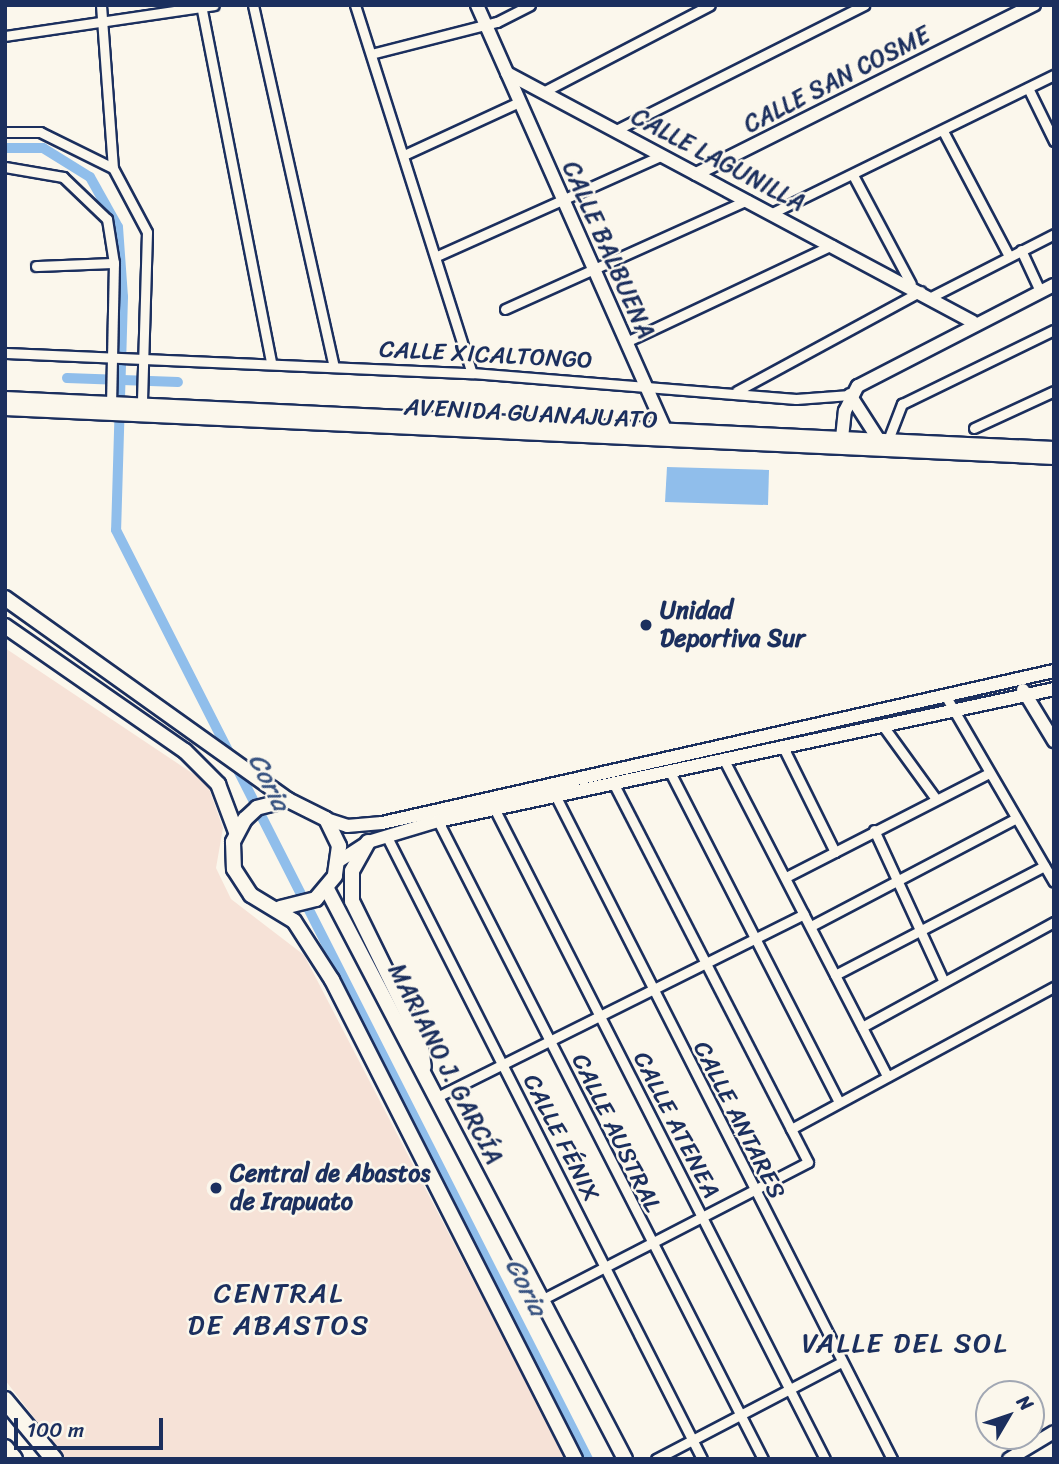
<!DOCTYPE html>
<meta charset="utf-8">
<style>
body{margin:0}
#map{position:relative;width:1059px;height:1464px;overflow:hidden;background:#fbf7ec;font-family:Sriracha,sans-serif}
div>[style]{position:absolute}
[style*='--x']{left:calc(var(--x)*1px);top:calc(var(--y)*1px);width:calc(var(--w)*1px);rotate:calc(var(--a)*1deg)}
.built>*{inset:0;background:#f6e2d7}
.water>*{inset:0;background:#90beeb}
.canal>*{height:10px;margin:-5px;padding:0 5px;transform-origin:5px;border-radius:5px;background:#90beeb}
.roads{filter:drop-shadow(2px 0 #1b2f5e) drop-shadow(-2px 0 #1b2f5e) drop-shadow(0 2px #1b2f5e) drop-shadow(0 -2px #1b2f5e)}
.street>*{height:9px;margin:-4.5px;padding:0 4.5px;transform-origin:4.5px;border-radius:4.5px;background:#fbf7ec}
.secondary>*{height:12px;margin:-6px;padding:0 6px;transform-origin:6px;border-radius:6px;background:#fbf7ec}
.primary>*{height:14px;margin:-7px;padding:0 7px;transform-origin:7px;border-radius:7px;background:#fbf7ec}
.highway>*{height:16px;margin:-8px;padding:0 8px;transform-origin:8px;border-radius:8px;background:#fbf7ec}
.dots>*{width:19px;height:19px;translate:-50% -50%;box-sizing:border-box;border:4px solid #fbf7ec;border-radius:50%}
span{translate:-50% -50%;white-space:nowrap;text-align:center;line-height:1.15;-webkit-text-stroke:5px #fbf7ec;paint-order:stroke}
.street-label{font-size:24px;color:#1b2f5e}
.poi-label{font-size:24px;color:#1b2f5e;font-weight:700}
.left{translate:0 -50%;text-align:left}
.water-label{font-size:26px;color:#385381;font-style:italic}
.quarter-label{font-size:28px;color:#1b2f5e;letter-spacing:2px}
.frame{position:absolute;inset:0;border:7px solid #1b2f5e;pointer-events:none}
.north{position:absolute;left:975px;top:1380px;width:70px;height:70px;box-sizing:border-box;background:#fbf7ec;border:2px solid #a1a7b3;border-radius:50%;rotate:51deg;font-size:19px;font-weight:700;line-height:28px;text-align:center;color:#1b2f5e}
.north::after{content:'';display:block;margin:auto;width:24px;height:32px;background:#1b2f5e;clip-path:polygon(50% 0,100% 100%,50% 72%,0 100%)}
.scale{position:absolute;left:14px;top:1418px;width:149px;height:32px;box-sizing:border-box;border:4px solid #1b2f5e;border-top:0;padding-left:9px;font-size:21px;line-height:24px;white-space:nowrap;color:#1b2f5e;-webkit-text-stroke:5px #fbf7ec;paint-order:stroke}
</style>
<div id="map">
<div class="built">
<i style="clip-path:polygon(5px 648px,207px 783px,223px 828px,216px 868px,231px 899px,304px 955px,566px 1459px,66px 1459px,5px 1380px)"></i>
</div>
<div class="water">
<i style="clip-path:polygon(667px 467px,769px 470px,768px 505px,665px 502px)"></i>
</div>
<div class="canal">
<i style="--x:5;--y:148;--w:38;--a:0"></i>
<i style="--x:43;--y:148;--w:55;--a:31.7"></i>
<i style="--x:90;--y:177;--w:57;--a:60.8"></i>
<i style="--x:118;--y:227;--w:70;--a:85.9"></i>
<i style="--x:123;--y:297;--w:233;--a:91.7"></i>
<i style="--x:116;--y:530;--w:1042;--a:63.07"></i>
<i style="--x:67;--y:378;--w:111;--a:2.1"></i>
</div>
<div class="roads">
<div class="street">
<i style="--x:101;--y:5;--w:163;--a:85.8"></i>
<i style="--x:113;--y:168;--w:72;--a:62"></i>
<i style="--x:147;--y:232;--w:170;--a:91.7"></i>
<i style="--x:201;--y:5;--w:365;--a:78.9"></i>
<i style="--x:253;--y:5;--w:370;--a:77.4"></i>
<i style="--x:355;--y:5;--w:386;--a:72.4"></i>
<i style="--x:5;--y:36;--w:211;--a:-8.4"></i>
<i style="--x:371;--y:54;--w:130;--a:-14.3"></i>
<i style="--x:497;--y:22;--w:37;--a:-27"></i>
<i style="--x:1028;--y:88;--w:59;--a:63.9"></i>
<i style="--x:543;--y:92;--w:188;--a:-27.5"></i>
<i style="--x:616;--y:130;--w:278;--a:-26.7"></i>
<i style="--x:943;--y:131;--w:141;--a:62.2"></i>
<i style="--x:5;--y:132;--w:35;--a:0"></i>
<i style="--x:40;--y:132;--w:81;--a:26.3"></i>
<i style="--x:404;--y:155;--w:127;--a:-24.7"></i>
<i style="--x:5;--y:167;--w:59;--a:9.8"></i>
<i style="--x:63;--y:177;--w:61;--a:43.7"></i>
<i style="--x:107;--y:219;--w:45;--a:81"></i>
<i style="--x:114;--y:263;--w:139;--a:91.2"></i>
<i style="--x:853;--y:175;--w:123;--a:62"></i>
<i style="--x:772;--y:213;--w:314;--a:-26.1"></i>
<i style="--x:1021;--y:250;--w:45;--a:65.1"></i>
<i style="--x:437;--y:256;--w:245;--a:-24.1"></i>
<i style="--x:36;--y:266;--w:78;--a:-2.2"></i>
<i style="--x:931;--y:297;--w:138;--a:-27.1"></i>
<i style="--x:505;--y:309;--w:266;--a:-24.2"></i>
<i style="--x:626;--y:342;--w:228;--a:-25.2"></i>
<i style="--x:5;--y:353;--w:467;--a:2.5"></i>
<i style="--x:472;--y:373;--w:325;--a:4.6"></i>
<i style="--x:796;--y:399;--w:54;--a:-4.2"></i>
<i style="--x:737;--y:391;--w:209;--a:-28.5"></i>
<i style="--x:974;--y:428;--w:88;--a:-24.8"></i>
<i style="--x:888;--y:440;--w:39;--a:-69"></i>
<i style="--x:902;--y:404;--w:169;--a:-26"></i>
<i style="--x:945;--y:695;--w:216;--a:59.8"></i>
<i style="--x:883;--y:726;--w:90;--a:54"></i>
<i style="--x:784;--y:749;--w:115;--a:63.7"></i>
<i style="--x:724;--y:760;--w:356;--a:62.7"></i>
<i style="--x:669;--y:770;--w:373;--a:62.9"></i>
<i style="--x:554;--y:793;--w:747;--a:63.09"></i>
<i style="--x:494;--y:808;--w:730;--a:63.05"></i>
<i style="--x:438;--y:821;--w:716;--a:63.01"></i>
<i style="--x:874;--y:830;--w:167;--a:65.3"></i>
<i style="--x:386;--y:835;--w:699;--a:63.14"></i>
<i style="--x:786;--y:877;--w:226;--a:-27.1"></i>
<i style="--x:811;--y:926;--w:230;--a:-27.7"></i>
<i style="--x:835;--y:975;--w:236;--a:-27.5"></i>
<i style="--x:862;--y:1027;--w:219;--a:-28.7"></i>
<i style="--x:435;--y:1098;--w:412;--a:-26.5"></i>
<i style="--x:791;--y:1129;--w:299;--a:-28.4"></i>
<i style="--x:543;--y:1299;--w:298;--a:-27.3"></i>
<i style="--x:808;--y:1162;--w:425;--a:-117.2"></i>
<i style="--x:656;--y:1459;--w:208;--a:-27.6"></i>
</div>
<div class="secondary">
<i style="--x:477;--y:5;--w:469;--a:66.1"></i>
<i style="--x:507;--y:73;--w:528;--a:28.12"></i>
<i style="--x:696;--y:174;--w:378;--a:-26.6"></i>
<i style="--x:850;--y:395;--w:54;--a:57.2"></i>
<i style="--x:5;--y:398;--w:1050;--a:2.73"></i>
<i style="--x:5;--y:409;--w:1050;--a:2.67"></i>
<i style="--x:842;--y:438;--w:27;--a:-84"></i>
<i style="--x:845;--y:411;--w:28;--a:-63"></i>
<i style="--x:858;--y:386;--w:220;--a:-27.3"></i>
<i style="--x:1023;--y:690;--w:60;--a:58.7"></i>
<i style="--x:326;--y:819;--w:22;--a:18"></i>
<i style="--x:347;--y:826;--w:35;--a:-5"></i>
<i style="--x:382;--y:823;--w:689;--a:-12.75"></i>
<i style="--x:339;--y:861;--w:35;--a:-33"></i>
<i style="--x:368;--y:842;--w:73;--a:-16.7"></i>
<i style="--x:438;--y:821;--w:630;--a:-12.09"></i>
<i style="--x:1009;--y:1459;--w:52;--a:-31"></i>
</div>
<div class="primary">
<i style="--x:5;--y:598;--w:348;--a:35.5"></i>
<i style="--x:288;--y:800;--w:42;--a:26.6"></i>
<i style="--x:326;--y:819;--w:30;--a:64"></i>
<i style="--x:339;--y:846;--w:30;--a:98"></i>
<i style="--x:335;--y:876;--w:30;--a:130"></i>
<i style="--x:316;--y:899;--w:37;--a:166"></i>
<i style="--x:5;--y:626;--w:219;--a:34.8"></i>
<i style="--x:185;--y:751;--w:47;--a:45"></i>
<i style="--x:218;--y:784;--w:51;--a:69.4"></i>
<i style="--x:288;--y:800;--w:32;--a:166"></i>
<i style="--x:257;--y:808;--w:16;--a:137"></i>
<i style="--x:245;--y:819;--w:26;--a:118"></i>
<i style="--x:233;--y:842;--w:27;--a:88"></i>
<i style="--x:234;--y:869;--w:31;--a:57"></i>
<i style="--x:251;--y:895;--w:50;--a:31.2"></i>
<i style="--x:294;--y:921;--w:70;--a:57.2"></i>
<i style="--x:332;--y:980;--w:537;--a:63.1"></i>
<i style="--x:368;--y:842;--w:33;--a:119"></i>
<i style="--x:352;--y:871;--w:30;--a:90"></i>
<i style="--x:352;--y:901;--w:155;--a:63.9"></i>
<i style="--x:420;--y:1040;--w:27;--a:82"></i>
<i style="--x:327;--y:889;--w:643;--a:62.4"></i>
</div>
<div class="highway">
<i style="--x:5;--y:1400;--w:77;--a:50.3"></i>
<i style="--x:5;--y:1448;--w:14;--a:51"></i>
</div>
</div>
<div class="dots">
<i style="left:646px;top:625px;background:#1b2f5e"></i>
<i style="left:216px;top:1188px;background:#1b2f5e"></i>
</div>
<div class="street-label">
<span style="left:837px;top:80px;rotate:-27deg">CALLE SAN COSME</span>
<span style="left:718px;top:160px;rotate:28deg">CALLE LAGUNILLA</span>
<span style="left:608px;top:250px;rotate:66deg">CALLE BALBUENA</span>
<span style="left:486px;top:355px;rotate:3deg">CALLE XICALTONGO</span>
<span style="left:531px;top:414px;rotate:3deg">AVENIDA GUANAJUATO</span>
<span style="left:445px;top:1064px;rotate:63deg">MARIANO J. GARCÍA</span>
<span style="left:739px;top:1120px;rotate:63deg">CALLE ANTARES</span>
<span style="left:676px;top:1125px;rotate:63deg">CALLE ATENEA</span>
<span style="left:616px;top:1133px;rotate:64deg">CALLE AUSTRAL</span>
<span style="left:561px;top:1138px;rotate:63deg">CALLE FÉNIX</span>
</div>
<div class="poi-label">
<span class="left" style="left:660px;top:625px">Unidad<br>Deportiva Sur</span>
<span class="left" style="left:230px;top:1188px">Central de Abastos<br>de Irapuato</span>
</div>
<div class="water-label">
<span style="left:269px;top:782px;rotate:63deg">Coria</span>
<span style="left:526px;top:1287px;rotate:63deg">Coria</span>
</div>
<div class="quarter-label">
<span style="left:279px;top:1309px">CENTRAL<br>DE ABASTOS</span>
<span style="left:905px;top:1343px">VALLE DEL SOL</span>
</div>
<div class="frame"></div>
<div class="north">N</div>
<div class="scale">100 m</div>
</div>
